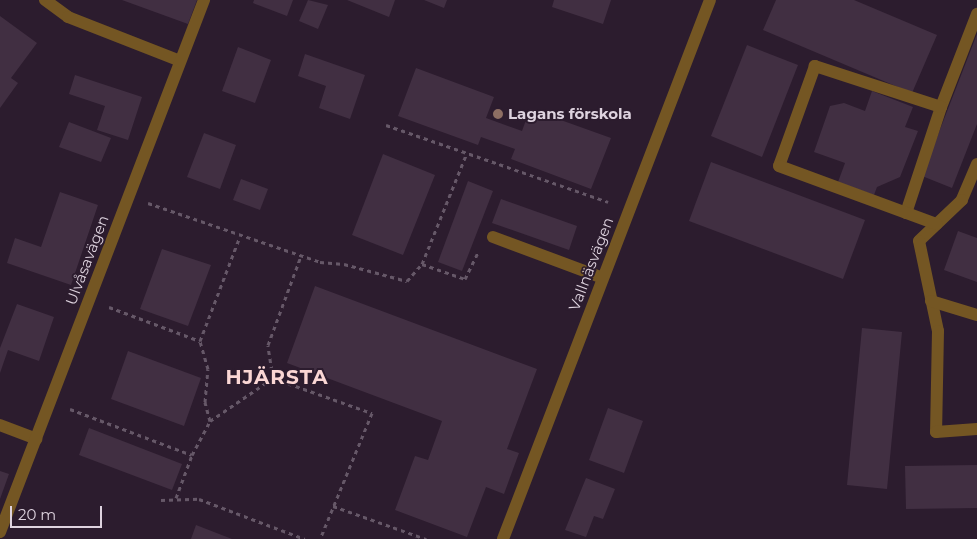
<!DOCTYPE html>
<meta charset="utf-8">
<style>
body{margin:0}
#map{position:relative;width:977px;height:539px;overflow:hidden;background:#2c1c2e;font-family:Montserrat,sans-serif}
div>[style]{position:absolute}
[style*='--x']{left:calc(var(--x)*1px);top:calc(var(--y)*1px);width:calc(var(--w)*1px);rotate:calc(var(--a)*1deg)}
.building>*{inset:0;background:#412f42}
.path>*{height:3px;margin-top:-1.5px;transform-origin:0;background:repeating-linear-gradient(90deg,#665868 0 4px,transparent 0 8px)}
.service>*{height:12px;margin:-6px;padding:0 6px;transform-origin:6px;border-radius:6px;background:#745623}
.minor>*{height:12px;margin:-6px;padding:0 6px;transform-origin:6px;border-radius:6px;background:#745623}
.dots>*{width:14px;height:14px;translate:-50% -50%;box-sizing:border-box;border:2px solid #2c1c2e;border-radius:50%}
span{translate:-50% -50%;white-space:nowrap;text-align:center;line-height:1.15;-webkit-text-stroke:4px #2c1c2e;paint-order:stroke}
.poi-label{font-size:15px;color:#ded3df;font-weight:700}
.left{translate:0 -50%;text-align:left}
.street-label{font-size:15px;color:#ded3df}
.district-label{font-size:20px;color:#fad6d4;font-weight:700;letter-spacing:1px}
.scale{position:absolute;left:10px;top:506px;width:92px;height:22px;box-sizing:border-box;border:2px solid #ded3df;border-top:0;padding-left:6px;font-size:15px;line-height:18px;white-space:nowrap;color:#ded3df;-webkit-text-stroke:4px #2c1c2e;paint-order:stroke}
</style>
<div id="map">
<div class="building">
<i style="clip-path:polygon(122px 0,197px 0,188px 24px)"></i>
<i style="clip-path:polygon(254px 0,293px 0,287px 16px,253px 3px)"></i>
<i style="clip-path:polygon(308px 0,328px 5px,318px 29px,299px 21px)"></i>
<i style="clip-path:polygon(347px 0,395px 0,389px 17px)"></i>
<i style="clip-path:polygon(424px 0,447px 0,444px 8px)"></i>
<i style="clip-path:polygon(554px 0,611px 0,603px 24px,552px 7px)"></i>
<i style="clip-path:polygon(776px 0,854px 0,937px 35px,912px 93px,763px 30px)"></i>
<i style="clip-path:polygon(0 16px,37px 43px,11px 78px,18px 83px,0 108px)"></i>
<i style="clip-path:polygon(977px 34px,977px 124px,952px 188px,922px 176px)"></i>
<i style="clip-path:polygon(747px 45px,798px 65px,762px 157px,711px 136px)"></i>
<i style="clip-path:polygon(238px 47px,271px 60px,255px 103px,222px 91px)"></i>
<i style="clip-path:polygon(305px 54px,365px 75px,350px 119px,319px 108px,326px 86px,298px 76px)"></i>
<i style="clip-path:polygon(416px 68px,494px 97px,486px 118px,522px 131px,530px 109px,611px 138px,591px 189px,511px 159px,515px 149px,481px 137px,478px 145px,398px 116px)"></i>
<i style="clip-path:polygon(75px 75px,142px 97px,128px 140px,97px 130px,105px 106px,69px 94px)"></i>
<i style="clip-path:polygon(872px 91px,913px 107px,905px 127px,918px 131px,900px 177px,877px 187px,874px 195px,838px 182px,845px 163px,814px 152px,830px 106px,844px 103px,865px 111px)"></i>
<i style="clip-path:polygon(69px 122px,111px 138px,101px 162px,59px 147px)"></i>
<i style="clip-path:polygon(204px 133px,236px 145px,220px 189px,187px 177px)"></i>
<i style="clip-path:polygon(383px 154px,435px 175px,403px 255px,352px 235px)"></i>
<i style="clip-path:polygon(711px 162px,865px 220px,843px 279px,689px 221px)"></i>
<i style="clip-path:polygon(241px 179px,268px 189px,260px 210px,233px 200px)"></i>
<i style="clip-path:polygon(468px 181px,493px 191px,462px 271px,438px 262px)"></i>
<i style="clip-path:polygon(60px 192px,98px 205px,71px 285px,7px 263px,15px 238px,41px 247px)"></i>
<i style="clip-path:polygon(501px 199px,577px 226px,569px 250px,492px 223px)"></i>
<i style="clip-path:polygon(958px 231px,977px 238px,977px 282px,944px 270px)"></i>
<i style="clip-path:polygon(162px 249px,211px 265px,188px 326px,140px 309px)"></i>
<i style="clip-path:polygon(315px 286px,537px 369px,507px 449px,519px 453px,504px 494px,486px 487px,467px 537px,395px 510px,415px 456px,428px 460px,442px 421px,287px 363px)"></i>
<i style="clip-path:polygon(17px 304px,54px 317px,39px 361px,8px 350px,0 373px,0 348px)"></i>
<i style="clip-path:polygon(862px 328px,902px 332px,887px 489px,847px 485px)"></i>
<i style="clip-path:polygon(128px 351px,201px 378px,184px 426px,111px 399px)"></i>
<i style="clip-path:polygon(608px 408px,643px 421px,624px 473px,589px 460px)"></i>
<i style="clip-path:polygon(89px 428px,182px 464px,172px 490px,79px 455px)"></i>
<i style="clip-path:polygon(977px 465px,977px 508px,906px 509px,905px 466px)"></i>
<i style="clip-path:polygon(0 471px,9px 474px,0 499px)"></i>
<i style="clip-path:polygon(586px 478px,615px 489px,603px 519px,594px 516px,586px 537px,565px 530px)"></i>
<i style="clip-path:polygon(196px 525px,232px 539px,191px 539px)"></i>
</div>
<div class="path">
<i style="--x:386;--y:125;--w:235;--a:19.1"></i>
<i style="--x:148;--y:203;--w:182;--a:18.9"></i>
<i style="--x:320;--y:262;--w:24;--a:5"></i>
<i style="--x:344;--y:264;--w:65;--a:15.1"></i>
<i style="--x:407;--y:281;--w:23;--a:-49"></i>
<i style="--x:422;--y:264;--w:46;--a:19.2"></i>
<i style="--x:465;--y:279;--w:30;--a:-64"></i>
<i style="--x:422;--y:264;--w:118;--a:-68"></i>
<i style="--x:109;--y:307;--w:97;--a:20.5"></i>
<i style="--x:273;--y:378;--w:33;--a:-99"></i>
<i style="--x:268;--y:345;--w:95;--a:-69.7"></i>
<i style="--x:70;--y:409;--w:130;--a:20.7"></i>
<i style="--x:210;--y:421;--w:20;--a:-105"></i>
<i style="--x:205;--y:402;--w:33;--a:-85"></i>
<i style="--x:208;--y:369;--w:29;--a:-106"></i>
<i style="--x:200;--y:341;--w:112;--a:-69.1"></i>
<i style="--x:176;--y:498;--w:46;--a:-69.6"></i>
<i style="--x:192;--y:455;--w:38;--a:-62"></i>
<i style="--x:210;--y:421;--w:76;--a:-34.3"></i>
<i style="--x:273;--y:378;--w:105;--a:19.5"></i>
<i style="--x:372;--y:413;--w:136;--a:112.4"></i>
<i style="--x:161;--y:500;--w:38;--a:-2"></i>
<i style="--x:199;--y:499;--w:113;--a:20.7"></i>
<i style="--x:333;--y:506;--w:99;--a:19.5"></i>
</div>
<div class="service">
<i style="--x:941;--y:107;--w:100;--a:-68.8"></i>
<i style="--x:977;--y:164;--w:39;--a:113"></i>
<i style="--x:962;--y:200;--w:59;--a:136.4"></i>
<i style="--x:919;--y:241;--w:92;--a:78.1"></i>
<i style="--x:938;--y:331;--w:101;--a:91.1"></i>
<i style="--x:936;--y:432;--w:41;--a:-4.2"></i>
<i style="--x:906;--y:213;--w:112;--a:-71.7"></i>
<i style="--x:941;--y:107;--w:133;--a:-162"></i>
<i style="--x:815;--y:66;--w:106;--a:109.8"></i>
<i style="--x:779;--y:166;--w:168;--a:20.2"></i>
<i style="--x:493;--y:237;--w:117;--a:20.4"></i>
<i style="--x:931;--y:301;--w:48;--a:16.9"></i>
</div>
<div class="minor">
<i style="--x:45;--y:0;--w:29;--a:36"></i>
<i style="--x:68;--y:17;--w:120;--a:21.4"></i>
<i style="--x:0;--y:425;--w:39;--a:21"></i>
<i style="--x:0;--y:532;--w:570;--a:-69.02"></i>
<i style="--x:503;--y:539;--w:577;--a:-68.99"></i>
</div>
<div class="dots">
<i style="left:498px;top:114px;background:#8d6e63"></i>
</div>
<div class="poi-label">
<span class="left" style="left:508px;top:114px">Lagans förskola</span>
</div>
<div class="street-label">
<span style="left:87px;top:260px;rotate:-69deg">Ulvåsavägen</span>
<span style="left:591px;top:264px;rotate:-69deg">Vallnäsvägen</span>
</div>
<div class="district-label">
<span style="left:277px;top:377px">HJÄRSTA</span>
</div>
<div class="scale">20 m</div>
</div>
